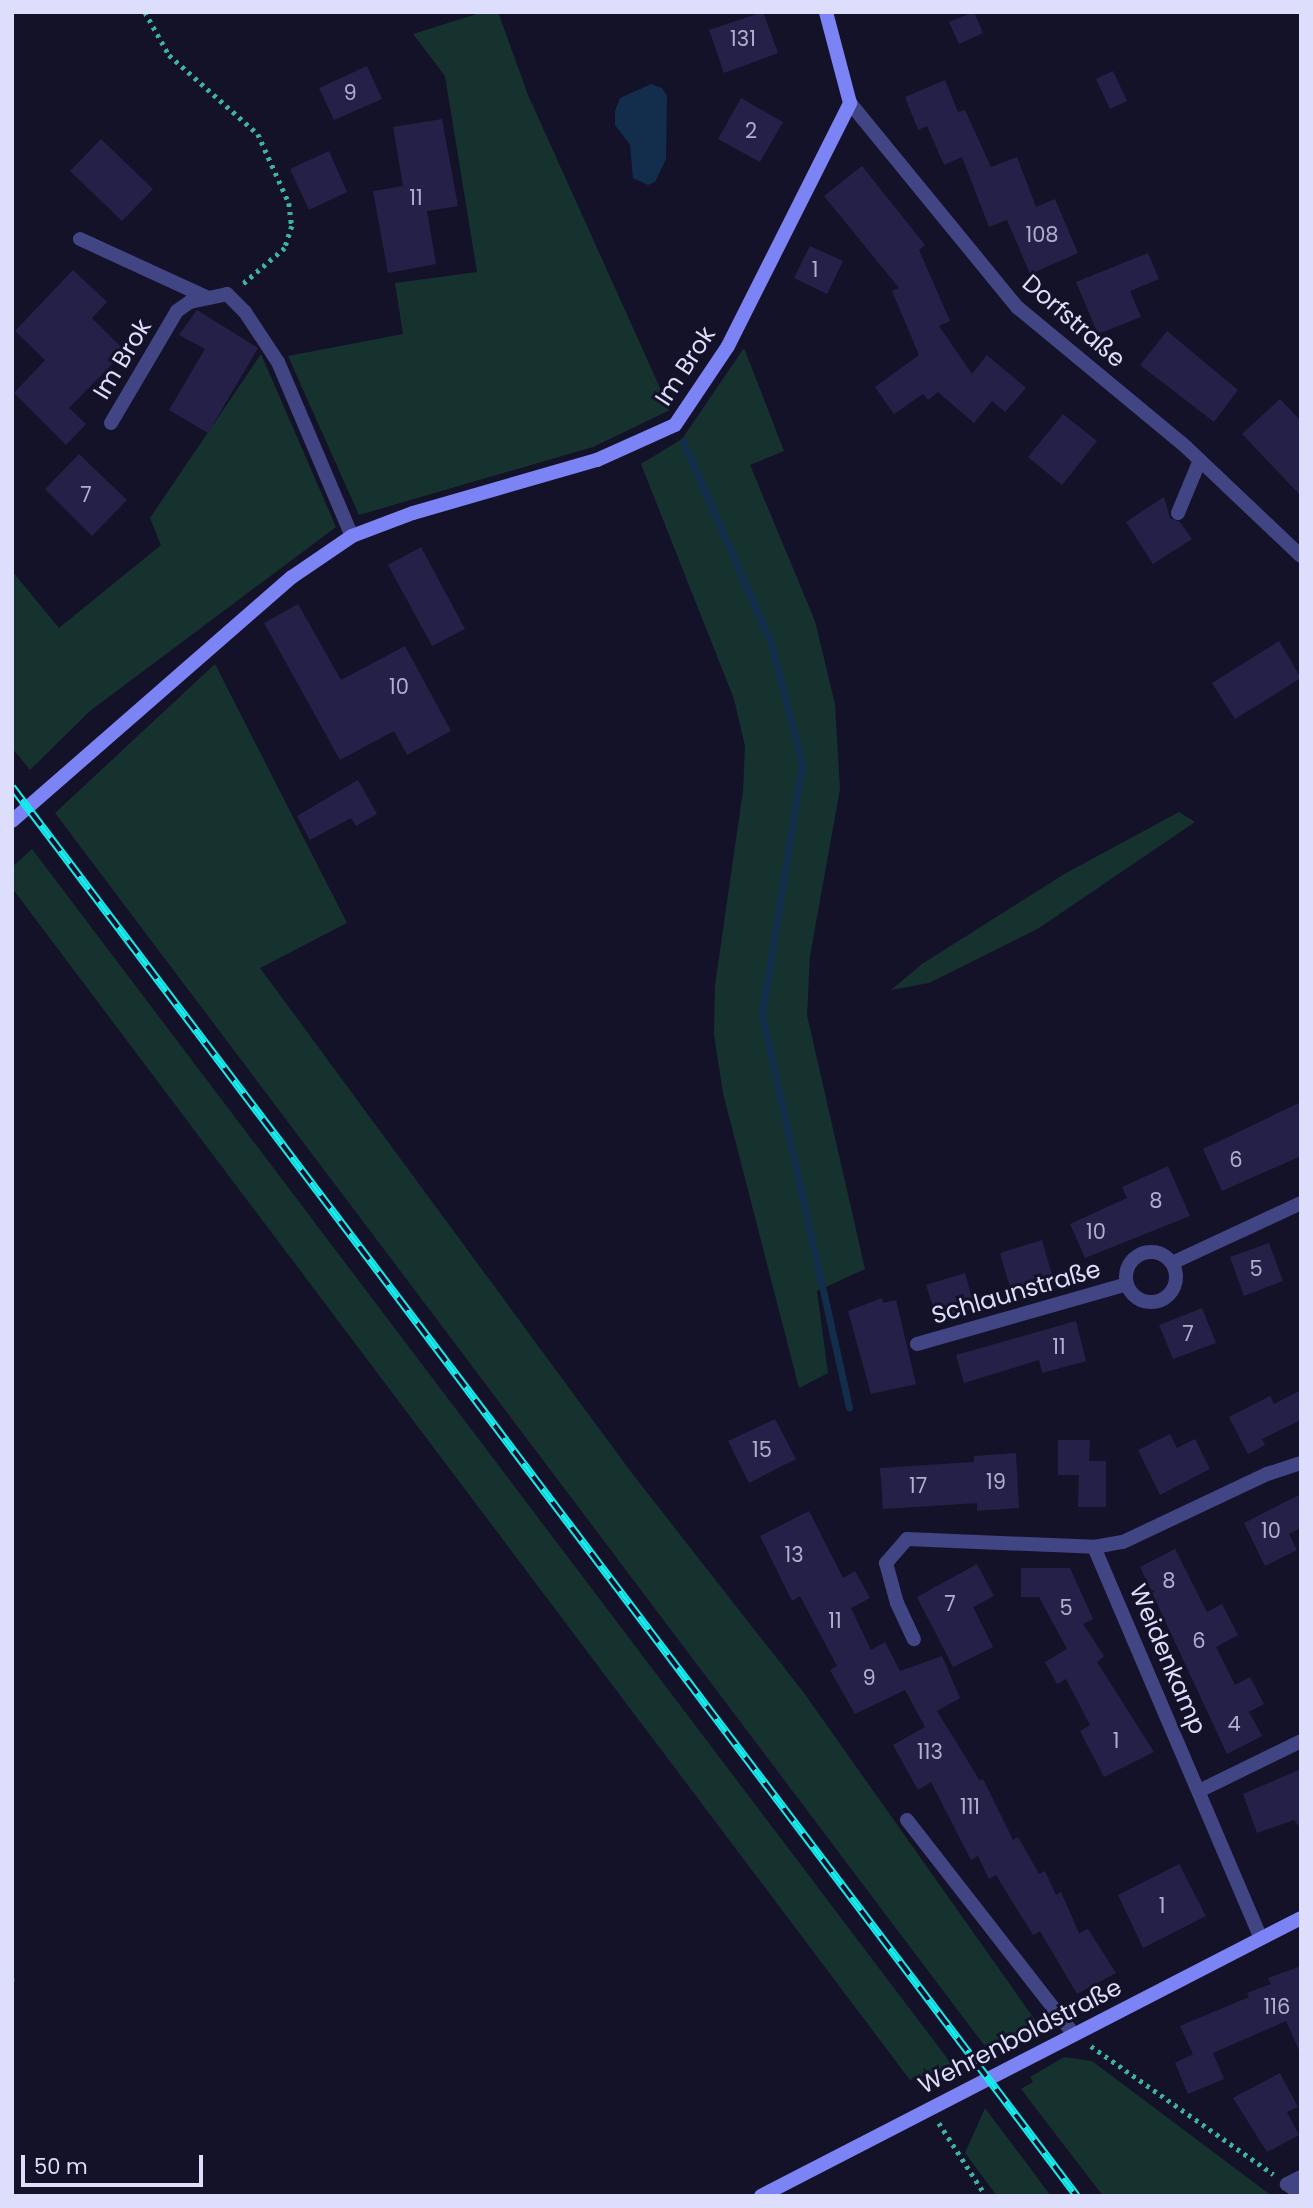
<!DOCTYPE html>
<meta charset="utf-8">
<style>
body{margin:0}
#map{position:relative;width:1313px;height:2208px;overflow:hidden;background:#141228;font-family:Poppins,sans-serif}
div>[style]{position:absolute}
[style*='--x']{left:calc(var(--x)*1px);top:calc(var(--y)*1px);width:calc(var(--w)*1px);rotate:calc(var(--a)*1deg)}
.green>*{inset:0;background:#16322e}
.water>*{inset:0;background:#132d4c}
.stream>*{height:7px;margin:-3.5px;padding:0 3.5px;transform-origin:3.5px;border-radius:3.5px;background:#132d4c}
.building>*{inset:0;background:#242048}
.path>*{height:4.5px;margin-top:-2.25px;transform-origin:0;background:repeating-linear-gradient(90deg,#3ab3a1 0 3.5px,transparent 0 8.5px)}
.lane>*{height:14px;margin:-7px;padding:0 7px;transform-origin:7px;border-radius:7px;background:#414584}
.street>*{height:14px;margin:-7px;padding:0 7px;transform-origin:7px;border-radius:7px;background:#414584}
.street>.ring{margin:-7px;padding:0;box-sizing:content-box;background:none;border:14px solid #414584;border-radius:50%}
.secondary>*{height:14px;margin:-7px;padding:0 7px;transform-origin:7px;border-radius:7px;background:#7b83f5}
.rail>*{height:8px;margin-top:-4px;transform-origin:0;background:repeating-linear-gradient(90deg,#141228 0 16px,#17ebed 0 32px);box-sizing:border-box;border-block:2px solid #17ebed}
span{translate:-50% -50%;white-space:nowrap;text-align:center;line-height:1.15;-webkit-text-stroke:6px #141228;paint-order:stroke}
.number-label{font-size:21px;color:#afaecf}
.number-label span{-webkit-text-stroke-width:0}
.street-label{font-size:24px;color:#ddddfc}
.frame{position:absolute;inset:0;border:14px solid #ddddfc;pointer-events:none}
.scale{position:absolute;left:21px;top:2155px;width:182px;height:32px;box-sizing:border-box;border:4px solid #ddddfc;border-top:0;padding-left:9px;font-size:21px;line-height:24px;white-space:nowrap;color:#ddddfc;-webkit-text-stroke:5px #141228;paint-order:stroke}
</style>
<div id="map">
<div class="green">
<i style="clip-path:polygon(483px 12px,498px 12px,528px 95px,670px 410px,593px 447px,359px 515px,288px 356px,403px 334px,395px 283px,477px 272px,445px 76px,413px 34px)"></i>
<i style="clip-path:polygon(744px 348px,784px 451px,750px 465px,815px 621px,835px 704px,840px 789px,810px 956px,807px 1015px,865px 1269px,817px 1291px,828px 1373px,799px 1388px,723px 1093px,714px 1035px,715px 985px,743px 791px,745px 746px,734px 699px,641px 464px,682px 439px)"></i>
<i style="clip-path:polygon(261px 354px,336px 527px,90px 711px,30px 770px,12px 748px,12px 571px,59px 628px,161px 545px,150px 518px)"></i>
<i style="clip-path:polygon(215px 664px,347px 923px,260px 968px,631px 1472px,804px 1693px,1040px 2027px,987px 2049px,55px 813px)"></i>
<i style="clip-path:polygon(1179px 812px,1195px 822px,1039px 928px,929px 983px,891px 990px,922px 964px,1066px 873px)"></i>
<i style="clip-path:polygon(32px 849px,953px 2066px,910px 2080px,12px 888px,12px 867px)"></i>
<i style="clip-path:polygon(1064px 2057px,1092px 2061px,1272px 2196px,1103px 2196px,1021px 2089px,1033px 2082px,1030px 2077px)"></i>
<i style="clip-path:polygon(985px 2108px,1051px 2196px,997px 2196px,965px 2153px)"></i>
</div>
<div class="water">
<i style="clip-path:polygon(651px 84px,662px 88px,667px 96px,666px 159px,655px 182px,648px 185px,633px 178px,630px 145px,615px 125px,615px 111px,620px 98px)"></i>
</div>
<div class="stream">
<i style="--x:683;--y:441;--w:220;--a:66.5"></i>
<i style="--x:771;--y:643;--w:125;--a:75.6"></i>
<i style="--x:802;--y:764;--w:254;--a:99.1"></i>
<i style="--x:762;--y:1015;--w:402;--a:77.5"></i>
</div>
<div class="building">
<i style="clip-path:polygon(763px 12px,778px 53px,724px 73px,709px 30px)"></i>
<i style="clip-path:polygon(974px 12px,983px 33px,959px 44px,949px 22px)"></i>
<i style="clip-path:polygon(367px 66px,382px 99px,334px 120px,319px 88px)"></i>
<i style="clip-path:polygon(1113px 71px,1127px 101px,1110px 109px,1096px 79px)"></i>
<i style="clip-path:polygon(945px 80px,958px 112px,965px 110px,991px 167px,1017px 157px,1036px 207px,1055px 199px,1078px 253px,1030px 274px,1007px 220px,989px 227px,962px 157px,944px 165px,927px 126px,918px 130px,905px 97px)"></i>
<i style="clip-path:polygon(741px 98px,783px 122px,760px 162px,718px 139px)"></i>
<i style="clip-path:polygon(442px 119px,458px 206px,427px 211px,436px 264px,388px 273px,373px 191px,403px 186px,393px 127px)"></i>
<i style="clip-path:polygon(101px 139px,153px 189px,122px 221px,70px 171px)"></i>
<i style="clip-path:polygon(329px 151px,347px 192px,309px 210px,290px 169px)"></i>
<i style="clip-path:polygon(862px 166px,925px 245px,919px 250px,950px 321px,939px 326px,972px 374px,987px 355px,1026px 388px,1005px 412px,992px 401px,974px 423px,938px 392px,928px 400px,923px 394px,894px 414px,875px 387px,919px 355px,892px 291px,899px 288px,824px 196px)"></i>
<i style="clip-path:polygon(810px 246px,843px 261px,827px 294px,794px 278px)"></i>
<i style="clip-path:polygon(1148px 253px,1159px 279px,1130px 291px,1141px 317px,1098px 334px,1076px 282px)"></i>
<i style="clip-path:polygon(73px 270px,107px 302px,92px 318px,125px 351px,69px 408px,86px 424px,66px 445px,14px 393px,45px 360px,15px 331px)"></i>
<i style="clip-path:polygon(197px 310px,258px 348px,208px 433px,169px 410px,205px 349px,179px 335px)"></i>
<i style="clip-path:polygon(1167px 331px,1238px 390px,1214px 422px,1140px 365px)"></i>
<i style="clip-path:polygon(1280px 399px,1301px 421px,1301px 496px,1242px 434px)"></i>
<i style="clip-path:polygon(1063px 414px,1097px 441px,1062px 485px,1028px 457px)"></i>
<i style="clip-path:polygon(79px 454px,127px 500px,92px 536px,45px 489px)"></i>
<i style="clip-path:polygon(1164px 497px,1170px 518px,1180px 522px,1192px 539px,1153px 564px,1126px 522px)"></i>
<i style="clip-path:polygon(421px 547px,465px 629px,432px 646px,388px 565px)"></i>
<i style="clip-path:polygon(298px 604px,341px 680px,405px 646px,451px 731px,407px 755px,394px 731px,340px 760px,264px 623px)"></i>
<i style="clip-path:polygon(1279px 641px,1301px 678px,1235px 719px,1212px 683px)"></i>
<i style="clip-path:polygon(358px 780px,377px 814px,356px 826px,351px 818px,310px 840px,297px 816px)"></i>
<i style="clip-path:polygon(1301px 1102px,1301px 1156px,1222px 1191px,1203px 1149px)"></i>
<i style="clip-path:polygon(1168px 1166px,1190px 1216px,1085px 1258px,1070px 1224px,1127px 1198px,1122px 1187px)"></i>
<i style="clip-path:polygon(1042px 1240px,1053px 1278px,1011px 1291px,1000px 1253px)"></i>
<i style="clip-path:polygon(1269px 1243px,1283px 1281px,1244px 1296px,1230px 1257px)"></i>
<i style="clip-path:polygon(965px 1273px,975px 1308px,937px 1319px,926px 1285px)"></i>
<i style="clip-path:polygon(882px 1298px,883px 1303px,896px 1300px,916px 1384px,871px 1394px,848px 1311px)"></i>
<i style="clip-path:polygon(1202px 1308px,1216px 1343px,1173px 1359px,1159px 1325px)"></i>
<i style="clip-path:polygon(1076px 1321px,1086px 1361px,1042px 1373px,1039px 1360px,964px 1383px,956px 1355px)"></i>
<i style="clip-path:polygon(1301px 1390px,1301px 1420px,1262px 1439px,1265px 1445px,1248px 1454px,1229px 1417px,1270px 1396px,1274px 1404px)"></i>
<i style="clip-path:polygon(775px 1419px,796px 1459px,749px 1483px,728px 1441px)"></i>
<i style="clip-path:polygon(1170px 1434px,1177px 1448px,1195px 1439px,1210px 1469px,1160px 1495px,1138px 1450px)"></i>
<i style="clip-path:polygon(1058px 1440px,1090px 1440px,1089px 1461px,1106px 1461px,1106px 1507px,1078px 1507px,1079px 1475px,1058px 1475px)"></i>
<i style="clip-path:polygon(1016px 1453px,1019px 1508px,977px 1511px,977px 1503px,883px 1509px,880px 1468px,974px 1462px,974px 1456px)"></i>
<i style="clip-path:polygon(1301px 1494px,1301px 1528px,1289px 1534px,1297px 1550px,1265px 1566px,1244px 1523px)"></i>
<i style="clip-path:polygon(809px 1511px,843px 1578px,855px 1571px,870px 1598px,851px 1608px,871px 1650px,885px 1642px,900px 1671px,942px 1656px,960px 1698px,937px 1711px,980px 1781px,983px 1779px,1013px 1840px,1018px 1837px,1039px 1874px,1045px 1871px,1056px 1895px,1061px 1892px,1079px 1933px,1088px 1929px,1116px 1973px,1077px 1994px,1040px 1931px,1033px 1935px,996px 1875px,989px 1879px,978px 1856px,971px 1860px,931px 1782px,918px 1790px,893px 1745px,925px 1727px,905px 1690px,855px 1714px,830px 1670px,837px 1666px,800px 1596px,792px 1601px,760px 1536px)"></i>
<i style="clip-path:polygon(1175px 1549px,1207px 1612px,1222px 1604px,1238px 1635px,1216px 1647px,1235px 1685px,1250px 1677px,1264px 1704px,1249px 1712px,1262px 1736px,1227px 1754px,1140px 1567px)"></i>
<i style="clip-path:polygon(977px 1564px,994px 1596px,973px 1607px,993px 1647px,953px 1667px,917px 1597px)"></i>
<i style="clip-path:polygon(1021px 1568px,1070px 1568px,1093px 1619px,1083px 1624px,1104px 1656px,1097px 1662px,1154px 1752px,1104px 1777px,1080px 1731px,1090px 1725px,1066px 1679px,1057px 1684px,1045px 1662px,1067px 1649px,1039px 1597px,1021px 1597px)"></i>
<i style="clip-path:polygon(1301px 1769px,1301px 1829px,1294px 1820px,1257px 1833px,1243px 1794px)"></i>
<i style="clip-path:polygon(1179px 1864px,1206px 1916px,1143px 1948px,1118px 1895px)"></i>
<i style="clip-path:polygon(1301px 1966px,1301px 2055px,1286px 2021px,1213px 2053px,1224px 2079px,1188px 2094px,1175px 2063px,1193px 2054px,1180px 2026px,1249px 1997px,1247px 1993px,1271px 1984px,1268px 1978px)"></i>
<i style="clip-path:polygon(1280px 2073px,1298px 2107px,1287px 2112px,1299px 2135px,1267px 2152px,1233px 2098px)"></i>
</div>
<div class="path">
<i style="--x:145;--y:12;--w:49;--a:60.8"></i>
<i style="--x:169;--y:55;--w:119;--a:41.6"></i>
<i style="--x:258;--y:134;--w:76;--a:65.8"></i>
<i style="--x:289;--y:203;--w:23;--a:83"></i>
<i style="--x:292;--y:226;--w:23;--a:108"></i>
<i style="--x:285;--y:248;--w:57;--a:139.3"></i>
<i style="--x:12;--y:1978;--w:3;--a:90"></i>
<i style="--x:1091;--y:2046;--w:223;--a:35.1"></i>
<i style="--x:939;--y:2123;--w:87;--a:57.2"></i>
</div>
<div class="lane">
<i style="--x:80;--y:239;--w:141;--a:24.7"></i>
<i style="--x:111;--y:423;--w:130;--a:-59.5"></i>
<i style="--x:177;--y:311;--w:16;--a:-35"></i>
<i style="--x:190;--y:302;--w:38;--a:-12"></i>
<i style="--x:227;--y:294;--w:25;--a:45"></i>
<i style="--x:245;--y:312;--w:60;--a:56.6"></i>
<i style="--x:278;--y:362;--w:189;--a:67"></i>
<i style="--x:1178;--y:513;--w:57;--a:-67.5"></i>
<i style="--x:907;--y:1539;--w:32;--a:131"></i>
<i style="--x:886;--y:1563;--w:41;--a:74.6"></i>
<i style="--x:897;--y:1603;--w:40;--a:65"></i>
<i style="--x:907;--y:1820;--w:270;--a:52.1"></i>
</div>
<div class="street">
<i style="--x:850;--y:103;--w:264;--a:50.7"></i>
<i style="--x:1017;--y:307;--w:219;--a:39.6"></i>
<i style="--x:1186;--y:447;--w:158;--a:43.5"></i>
<i class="ring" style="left:1126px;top:1252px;width:36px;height:36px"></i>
<i style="--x:1172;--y:1263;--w:142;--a:-24.9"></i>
<i style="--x:917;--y:1344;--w:218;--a:-15.9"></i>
<i style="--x:907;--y:1539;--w:187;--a:2.4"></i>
<i style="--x:1094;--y:1547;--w:29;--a:-10"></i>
<i style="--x:1123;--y:1542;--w:159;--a:-25.3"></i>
<i style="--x:1267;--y:1474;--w:36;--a:-18"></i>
<i style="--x:1094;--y:1547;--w:425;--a:66.9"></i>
<i style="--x:1201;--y:1790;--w:111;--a:-26.1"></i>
<i style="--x:1301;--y:2177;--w:16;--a:153"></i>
<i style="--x:1287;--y:2184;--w:17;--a:36"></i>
</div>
<div class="secondary">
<i style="--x:12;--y:821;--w:371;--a:-41.1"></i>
<i style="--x:292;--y:577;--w:73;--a:-34.3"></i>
<i style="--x:352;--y:536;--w:65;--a:-20.7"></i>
<i style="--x:413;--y:513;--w:191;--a:-16.1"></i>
<i style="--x:597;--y:460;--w:85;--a:-24.2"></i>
<i style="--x:675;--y:425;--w:95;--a:-56.1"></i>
<i style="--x:728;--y:346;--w:272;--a:-63.3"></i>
<i style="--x:850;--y:103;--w:94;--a:-104.8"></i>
<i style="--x:761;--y:2196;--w:607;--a:-27.24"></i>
</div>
<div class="rail">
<i style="--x:12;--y:787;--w:1766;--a:52.92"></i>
</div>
<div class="number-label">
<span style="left:743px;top:39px">131</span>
<span style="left:350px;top:93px">9</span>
<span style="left:751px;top:131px">2</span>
<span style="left:416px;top:198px">11</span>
<span style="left:1042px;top:235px">108</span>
<span style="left:815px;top:270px">1</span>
<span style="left:86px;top:495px">7</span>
<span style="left:399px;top:687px">10</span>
<span style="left:1236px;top:1160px">6</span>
<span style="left:1156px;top:1201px">8</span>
<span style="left:1096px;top:1232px">10</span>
<span style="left:1256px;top:1269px">5</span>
<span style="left:1188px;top:1334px">7</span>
<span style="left:1059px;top:1347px">11</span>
<span style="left:762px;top:1450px">15</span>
<span style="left:996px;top:1482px">19</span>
<span style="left:918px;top:1486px">17</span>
<span style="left:1271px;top:1531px">10</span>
<span style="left:794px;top:1555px">13</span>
<span style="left:1169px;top:1581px">8</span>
<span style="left:950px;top:1604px">7</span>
<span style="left:1066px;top:1608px">5</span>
<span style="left:835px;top:1621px">11</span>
<span style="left:1199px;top:1641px">6</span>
<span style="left:869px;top:1678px">9</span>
<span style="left:1234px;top:1724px">4</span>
<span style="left:1116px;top:1741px">1</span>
<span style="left:930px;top:1752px">113</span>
<span style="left:970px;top:1807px">111</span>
<span style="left:1162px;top:1906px">1</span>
<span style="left:1277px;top:2007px">116</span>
</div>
<div class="street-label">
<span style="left:1074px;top:321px;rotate:41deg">Dorfstraße</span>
<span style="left:122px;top:359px;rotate:-59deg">Im Brok</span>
<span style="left:685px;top:366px;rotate:-57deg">Im Brok</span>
<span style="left:1016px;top:1292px;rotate:-16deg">Schlaunstraße</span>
<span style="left:1168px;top:1659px;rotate:67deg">Weidenkamp</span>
<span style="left:1020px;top:2036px;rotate:-27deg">Wehrenboldstraße</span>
</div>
<div class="frame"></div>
<div class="scale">50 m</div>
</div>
